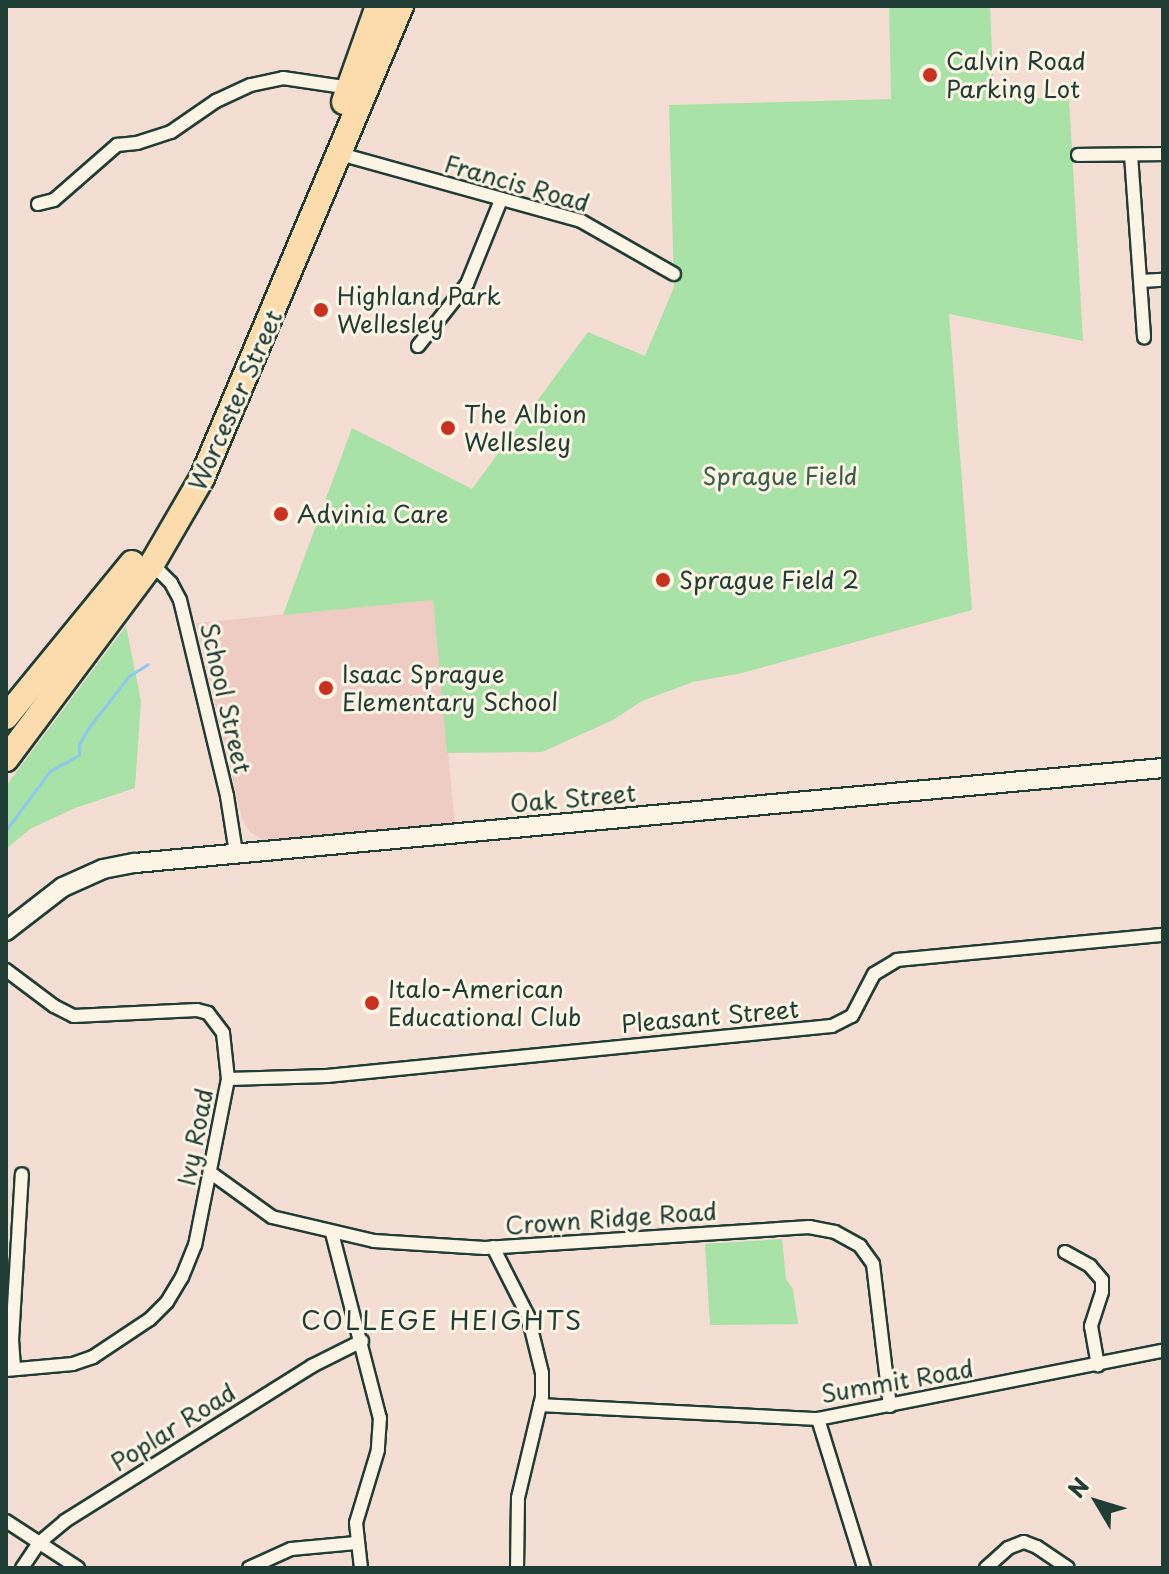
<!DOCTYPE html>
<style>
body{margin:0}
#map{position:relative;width:1169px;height:1574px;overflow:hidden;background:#f4ddd2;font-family:"Playpen Sans",sans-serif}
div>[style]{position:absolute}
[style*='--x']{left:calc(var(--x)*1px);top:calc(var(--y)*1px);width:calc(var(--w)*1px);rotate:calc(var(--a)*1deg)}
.built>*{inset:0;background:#eeccc4}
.green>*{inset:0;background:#a8e2a7}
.stream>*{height:3px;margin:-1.5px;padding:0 1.5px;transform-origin:1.5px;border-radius:1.5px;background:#8fc8ee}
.roads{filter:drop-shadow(2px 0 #1f3d34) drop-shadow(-2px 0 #1f3d34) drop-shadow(0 2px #1f3d34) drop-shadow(0 -2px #1f3d34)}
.street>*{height:12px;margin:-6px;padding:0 6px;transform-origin:6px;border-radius:6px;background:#fcf5e5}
.secondary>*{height:18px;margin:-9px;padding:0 9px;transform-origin:9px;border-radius:9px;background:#fcf5e5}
.highway>*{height:24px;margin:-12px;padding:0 12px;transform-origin:12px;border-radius:12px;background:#fcdcac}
.dots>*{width:22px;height:22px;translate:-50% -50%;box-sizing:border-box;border:4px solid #fcf5e5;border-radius:50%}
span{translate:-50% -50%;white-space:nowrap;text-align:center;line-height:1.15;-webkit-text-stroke:6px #fcf5e5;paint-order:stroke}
.poi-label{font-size:24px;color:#1f3d34}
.left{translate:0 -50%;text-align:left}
.street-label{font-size:24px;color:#1f3d34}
.park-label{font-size:24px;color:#3a5e4b}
.neighbourhood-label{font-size:26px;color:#1f3d34;letter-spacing:2px}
.frame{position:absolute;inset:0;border:8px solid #1f3d34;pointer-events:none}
.north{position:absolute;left:1057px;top:1462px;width:80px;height:80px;-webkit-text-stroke:6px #fcf5e5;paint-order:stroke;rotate:308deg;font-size:22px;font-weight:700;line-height:32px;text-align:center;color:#1f3d34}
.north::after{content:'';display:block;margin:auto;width:28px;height:36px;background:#1f3d34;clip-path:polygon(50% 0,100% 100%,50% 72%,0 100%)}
</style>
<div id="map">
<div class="built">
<i style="clip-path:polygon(433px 600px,455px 824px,282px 840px,265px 841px,249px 831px,242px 819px,196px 623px)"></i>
</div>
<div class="green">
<i style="clip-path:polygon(889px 6px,990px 6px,994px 98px,1069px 98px,1083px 341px,949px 314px,972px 610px,742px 673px,693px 682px,642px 701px,613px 720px,542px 752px,447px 753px,433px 600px,283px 615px,352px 428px,472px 489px,588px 332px,645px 356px,674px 287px,669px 105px,891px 99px)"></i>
<i style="clip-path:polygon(126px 626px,141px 701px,135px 788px,75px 808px,30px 829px,6px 849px,6px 786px)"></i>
<i style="clip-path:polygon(782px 1239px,786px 1279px,793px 1289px,798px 1324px,710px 1325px,705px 1244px)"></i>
</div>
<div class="stream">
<i style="--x:6;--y:830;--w:74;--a:-53.3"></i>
<i style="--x:50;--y:771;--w:33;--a:-29"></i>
<i style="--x:79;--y:755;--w:11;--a:-90"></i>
<i style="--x:79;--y:744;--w:20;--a:-60"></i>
<i style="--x:89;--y:727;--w:65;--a:-51.9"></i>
<i style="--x:129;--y:676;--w:22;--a:-32"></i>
</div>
<div class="roads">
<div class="street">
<i style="--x:340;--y:154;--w:250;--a:15.5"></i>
<i style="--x:581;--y:221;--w:107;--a:29.7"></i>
<i style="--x:1078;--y:155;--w:85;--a:-0.7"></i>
<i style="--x:1131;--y:155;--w:183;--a:85.9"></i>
<i style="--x:38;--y:204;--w:16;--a:-14"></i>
<i style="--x:54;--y:200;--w:84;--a:-41.1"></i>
<i style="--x:117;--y:145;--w:20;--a:-6"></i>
<i style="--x:137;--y:143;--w:36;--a:-18"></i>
<i style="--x:171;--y:132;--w:55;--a:-34.6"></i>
<i style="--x:216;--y:101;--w:38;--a:-25"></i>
<i style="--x:251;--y:85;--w:33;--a:-12"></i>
<i style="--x:283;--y:78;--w:68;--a:8.5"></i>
<i style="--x:1141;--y:281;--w:22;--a:-3"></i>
<i style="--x:418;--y:346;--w:79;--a:-51.7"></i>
<i style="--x:467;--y:284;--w:91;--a:-68"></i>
<i style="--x:152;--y:564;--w:27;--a:45"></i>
<i style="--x:171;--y:583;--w:19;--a:62"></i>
<i style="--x:180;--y:600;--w:202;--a:76.5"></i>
<i style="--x:227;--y:796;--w:58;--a:81"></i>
<i style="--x:6;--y:970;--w:60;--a:36.9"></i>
<i style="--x:54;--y:1006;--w:22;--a:27"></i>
<i style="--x:74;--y:1016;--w:123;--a:-2.8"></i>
<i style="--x:197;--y:1010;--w:11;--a:15"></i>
<i style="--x:208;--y:1013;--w:25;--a:53"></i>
<i style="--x:223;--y:1033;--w:46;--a:83.8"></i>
<i style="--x:228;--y:1079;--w:169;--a:101.2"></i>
<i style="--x:195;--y:1245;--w:35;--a:112"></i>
<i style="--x:182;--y:1277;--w:29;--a:121"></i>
<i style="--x:167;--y:1302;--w:24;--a:135"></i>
<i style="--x:150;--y:1319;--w:69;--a:146.3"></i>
<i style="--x:93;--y:1357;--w:21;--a:161"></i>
<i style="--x:73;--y:1364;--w:67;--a:174.9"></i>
<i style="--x:228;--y:1079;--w:99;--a:-1.7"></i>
<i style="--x:327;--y:1076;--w:507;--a:-5.65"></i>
<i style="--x:832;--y:1026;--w:22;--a:-27"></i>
<i style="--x:852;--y:1016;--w:47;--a:-62.4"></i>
<i style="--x:874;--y:974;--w:27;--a:-31"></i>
<i style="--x:897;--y:960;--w:267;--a:-5.4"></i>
<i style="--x:211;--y:1173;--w:75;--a:35.8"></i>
<i style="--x:272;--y:1217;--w:105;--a:13.2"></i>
<i style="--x:374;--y:1241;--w:111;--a:3.6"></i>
<i style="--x:485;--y:1248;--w:325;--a:-3.7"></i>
<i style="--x:809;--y:1227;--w:26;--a:11"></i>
<i style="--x:835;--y:1232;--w:29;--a:29"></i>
<i style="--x:860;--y:1246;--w:22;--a:54"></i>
<i style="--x:873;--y:1264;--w:143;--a:83.2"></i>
<i style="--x:332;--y:1233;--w:191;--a:75.5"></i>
<i style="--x:380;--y:1418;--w:32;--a:94"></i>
<i style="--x:378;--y:1450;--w:76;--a:106.8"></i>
<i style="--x:356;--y:1523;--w:45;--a:83.7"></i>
<i style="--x:493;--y:1247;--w:77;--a:63.1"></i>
<i style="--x:528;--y:1316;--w:59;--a:76.2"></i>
<i style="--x:542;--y:1373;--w:24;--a:90"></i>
<i style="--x:542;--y:1397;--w:104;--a:103.4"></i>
<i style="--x:518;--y:1498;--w:70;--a:90.8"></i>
<i style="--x:1065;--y:1252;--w:29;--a:29"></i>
<i style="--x:1090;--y:1266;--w:18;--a:49"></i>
<i style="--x:1102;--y:1280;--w:12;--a:90"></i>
<i style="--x:1102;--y:1292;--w:36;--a:108"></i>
<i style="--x:1091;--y:1326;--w:40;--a:80"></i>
<i style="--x:14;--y:1368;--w:28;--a:-94"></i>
<i style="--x:12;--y:1340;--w:166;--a:-86.6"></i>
<i style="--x:540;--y:1405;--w:278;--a:2.9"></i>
<i style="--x:818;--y:1419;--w:352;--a:-11.2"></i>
<i style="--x:818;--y:1419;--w:156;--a:72.8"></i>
<i style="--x:6;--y:1521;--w:86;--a:33.1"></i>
<i style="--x:22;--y:1568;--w:30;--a:-56"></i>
<i style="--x:39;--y:1543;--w:34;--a:-40"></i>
<i style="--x:65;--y:1521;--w:292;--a:-32.1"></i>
<i style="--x:312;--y:1366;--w:56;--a:-26.6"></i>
<i style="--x:249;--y:1568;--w:46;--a:-24.3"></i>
<i style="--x:291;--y:1549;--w:65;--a:-5.3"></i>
<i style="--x:986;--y:1568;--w:30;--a:-42"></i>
<i style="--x:1008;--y:1548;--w:17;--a:-21"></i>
<i style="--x:1024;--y:1542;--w:14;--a:21"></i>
<i style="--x:1037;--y:1547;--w:37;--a:34"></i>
</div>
<div class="secondary">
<i style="--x:6;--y:931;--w:72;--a:-37.7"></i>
<i style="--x:63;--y:887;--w:44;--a:-24.2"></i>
<i style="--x:103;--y:869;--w:33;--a:-11"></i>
<i style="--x:135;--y:863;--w:1032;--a:-5.28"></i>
</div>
<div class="highway">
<i style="--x:344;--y:102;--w:102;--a:-70.5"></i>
<i style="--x:6;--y:717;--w:199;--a:-50.7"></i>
<i style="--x:6;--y:759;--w:244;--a:-53.2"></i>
<i style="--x:152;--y:564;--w:99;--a:-59.8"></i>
<i style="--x:202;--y:478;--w:512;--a:-67.14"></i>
</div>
</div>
<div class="dots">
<i style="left:930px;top:75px;background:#c8321e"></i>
<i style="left:321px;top:310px;background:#c8321e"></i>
<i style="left:448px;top:428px;background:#c8321e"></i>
<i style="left:281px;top:514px;background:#c8321e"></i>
<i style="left:663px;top:580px;background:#c8321e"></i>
<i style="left:326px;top:688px;background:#c8321e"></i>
<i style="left:372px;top:1003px;background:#c8321e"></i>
</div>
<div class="poi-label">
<span class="left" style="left:946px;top:75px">Calvin Road<br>Parking Lot</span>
<span class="left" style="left:337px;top:310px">Highland Park<br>Wellesley</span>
<span class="left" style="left:464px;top:428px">The Albion<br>Wellesley</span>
<span class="left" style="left:297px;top:514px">Advinia Care</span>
<span class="left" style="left:679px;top:580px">Sprague Field 2</span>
<span class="left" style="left:342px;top:688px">Isaac Sprague<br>Elementary School</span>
<span class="left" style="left:388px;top:1003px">Italo-American<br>Educational Club</span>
</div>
<div class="street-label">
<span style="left:517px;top:183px;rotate:16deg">Francis Road</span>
<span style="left:235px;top:400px;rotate:-66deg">Worcester Street</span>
<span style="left:226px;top:698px;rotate:77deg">School Street</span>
<span style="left:573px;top:798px;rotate:-5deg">Oak Street</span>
<span style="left:710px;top:1016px;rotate:-5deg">Pleasant Street</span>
<span style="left:195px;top:1137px;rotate:-79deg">Ivy Road</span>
<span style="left:611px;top:1218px;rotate:-4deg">Crown Ridge Road</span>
<span style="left:897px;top:1381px;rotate:-10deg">Summit Road</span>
<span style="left:173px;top:1427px;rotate:-32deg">Poplar Road</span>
</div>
<div class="park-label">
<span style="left:780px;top:476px">Sprague Field</span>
</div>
<div class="neighbourhood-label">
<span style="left:442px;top:1320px">COLLEGE HEIGHTS</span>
</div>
<div class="frame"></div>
<div class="north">N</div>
</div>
